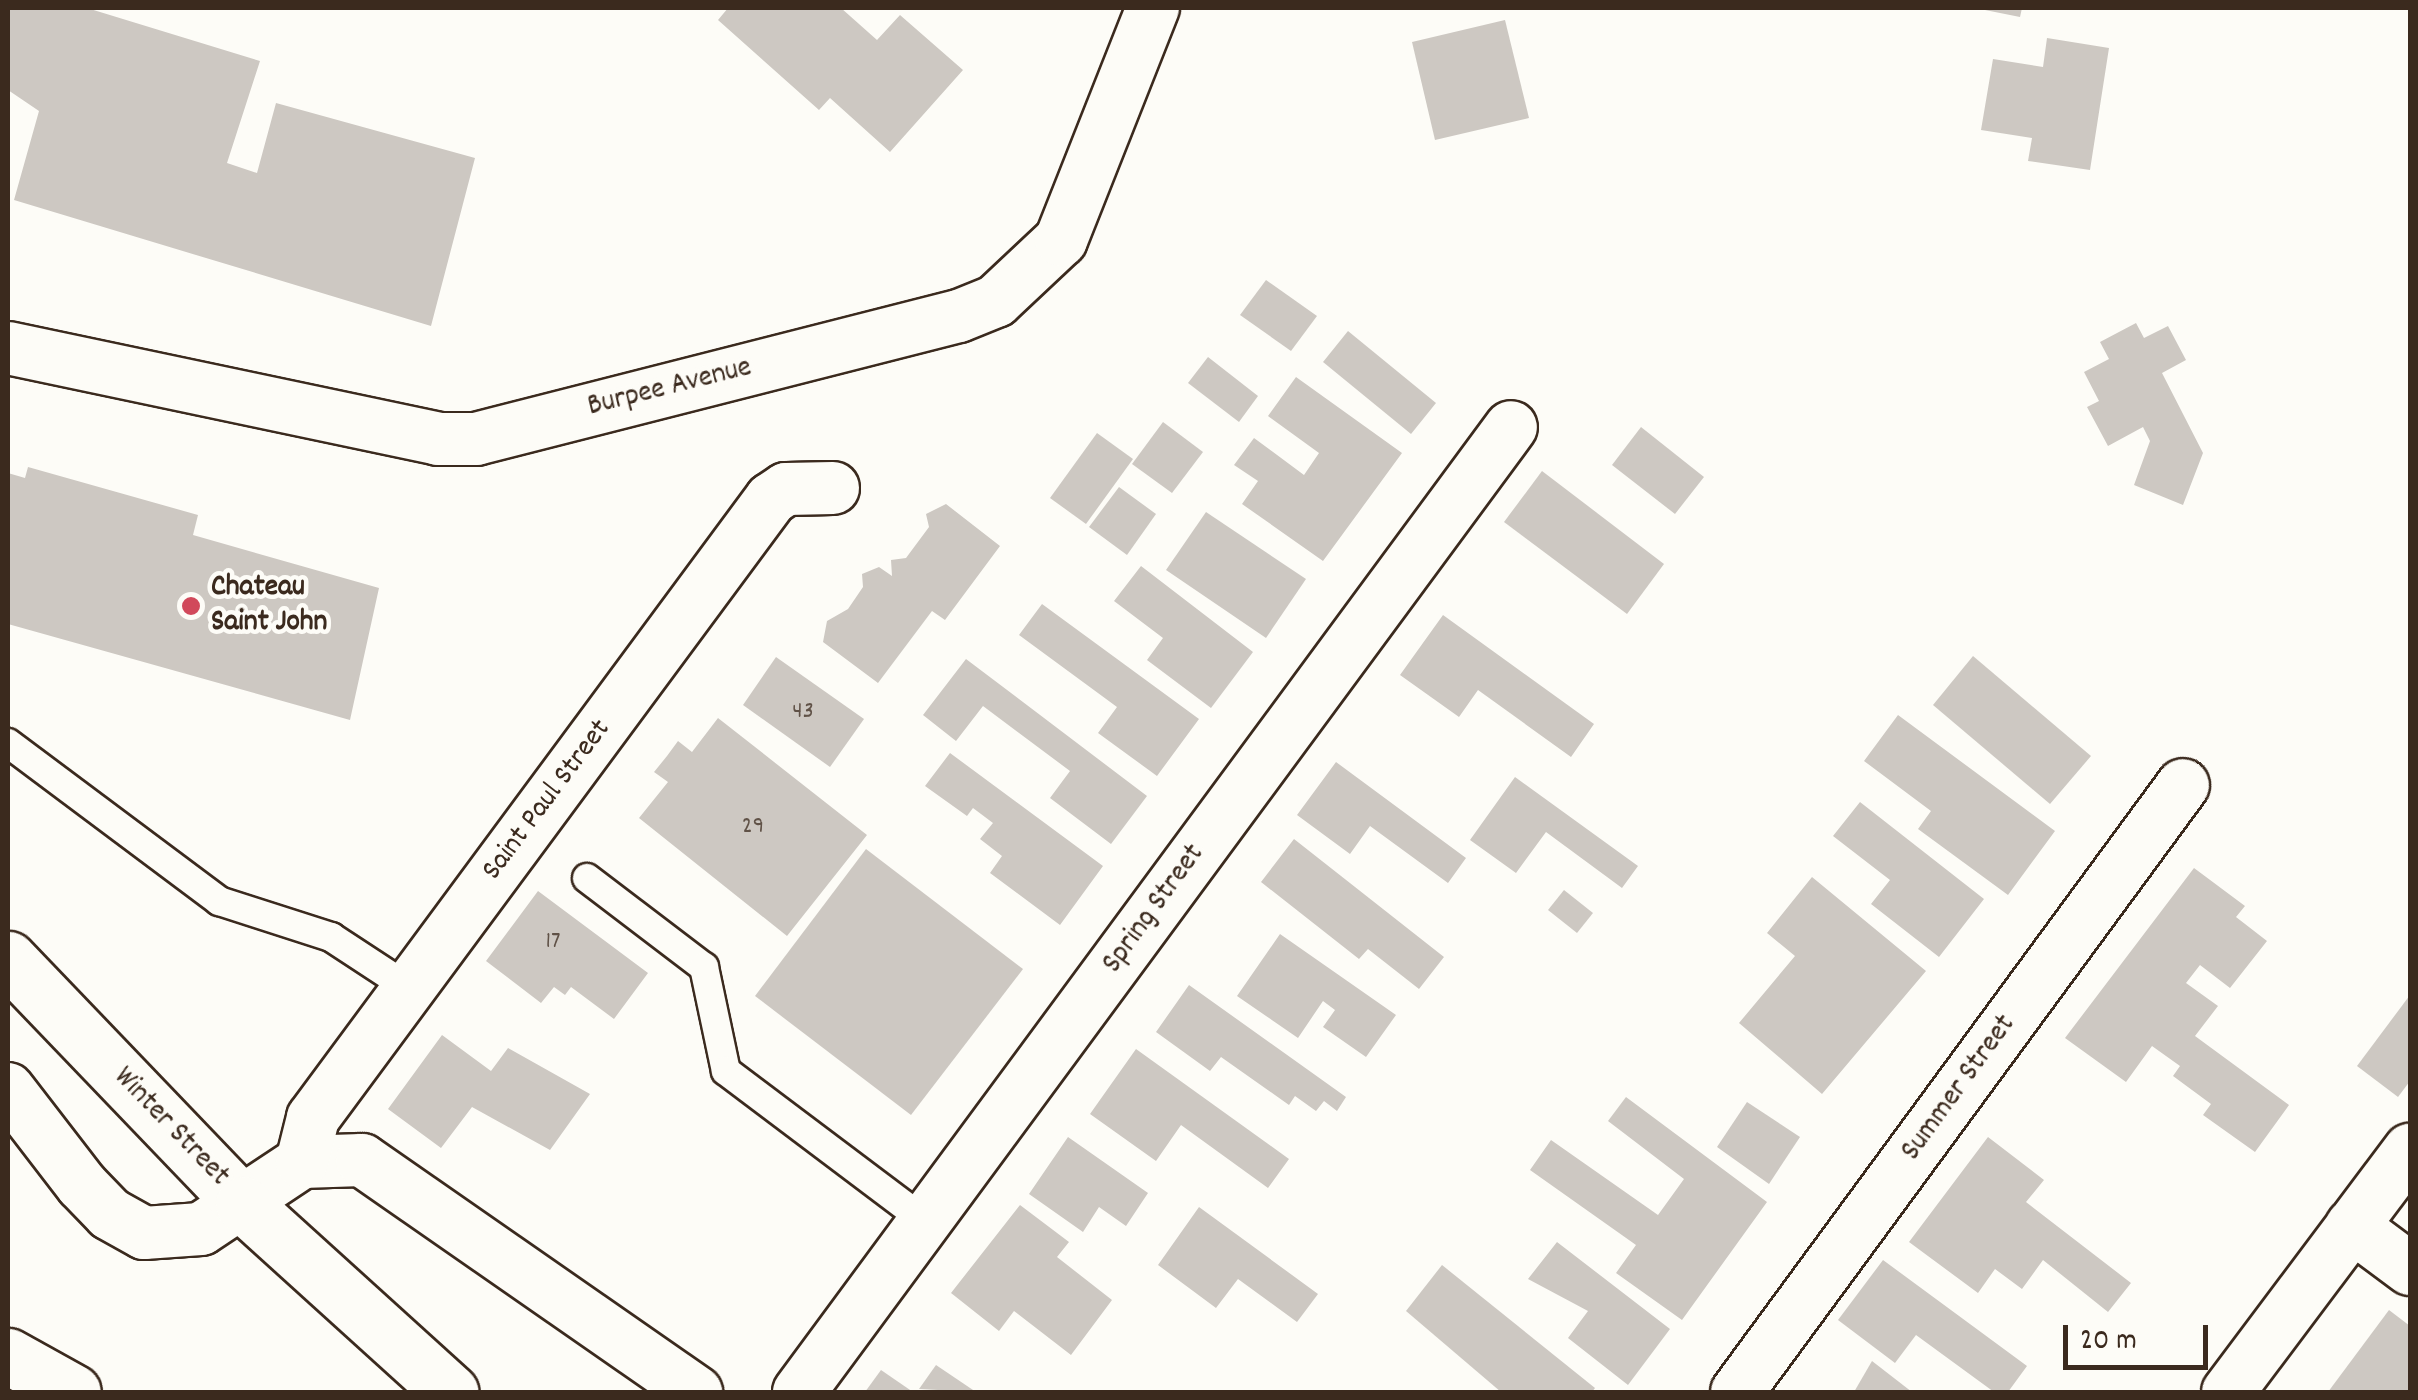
<!DOCTYPE html>
<style>
body{margin:0}
#map{position:relative;width:2418px;height:1400px;overflow:hidden;background:#fdfcf7;font-family:Dekko,sans-serif}
div>[style]{position:absolute}
[style*='--x']{left:calc(var(--x)*1px);top:calc(var(--y)*1px);width:calc(var(--w)*1px);rotate:calc(var(--a)*1deg)}
.building>*{inset:0;background:#cdc8c2}
.roads{filter:drop-shadow(2px 0 #3b2a1e) drop-shadow(-2px 0 #3b2a1e) drop-shadow(0 2px #3b2a1e) drop-shadow(0 -2px #3b2a1e)}
.service>*{height:28px;margin:-14px;padding:0 14px;transform-origin:14px;border-radius:14px;background:#fdfcf7}
.minor>*{height:52px;margin:-26px;padding:0 26px;transform-origin:26px;border-radius:26px;background:#fdfcf7}
.secondary>*{height:55px;margin:-27.5px;padding:0 27.5px;transform-origin:27.5px;border-radius:27.5px;background:#fdfcf7}
.motorway>*{height:55px;margin:-27.5px;padding:0 27.5px;transform-origin:27.5px;border-radius:27.5px;background:#fdfcf7}
.dots>*{width:28px;height:28px;translate:-50% -50%;box-sizing:border-box;border:5px solid #fdfcf7;border-radius:50%}
span{translate:-50% -50%;white-space:nowrap;text-align:center;line-height:1.15;-webkit-text-stroke:9px #fdfcf7;paint-order:stroke}
.number-label{font-size:25px;color:#605247}
.number-label span{-webkit-text-stroke-width:0}
.street-label{font-size:30px;color:#3b2a1e}
.poi-label{font-size:30px;color:#3b2a1e;font-weight:700}
.left{translate:0 -50%;text-align:left}
.frame{position:absolute;inset:0;border:10px solid #3b2a1e;pointer-events:none}
.scale{position:absolute;left:2063px;top:1325px;width:145px;height:45px;box-sizing:border-box;border:5px solid #3b2a1e;border-top:0;padding-left:12px;font-size:30px;line-height:35px;white-space:nowrap;color:#3b2a1e;-webkit-text-stroke:8px #fdfcf7;paint-order:stroke}
</style>
<div id="map">
<div class="building">
<i style="clip-path:polygon(8px 8px,87px 8px,260px 61px,227px 163px,257px 173px,276px 103px,475px 158px,431px 326px,14px 200px,39px 111px,8px 90px)"></i>
<i style="clip-path:polygon(728px 8px,841px 8px,877px 40px,900px 15px,963px 70px,890px 152px,830px 98px,819px 110px,718px 20px)"></i>
<i style="clip-path:polygon(1975px 8px,2022px 8px,2020px 17px)"></i>
<i style="clip-path:polygon(1505px 20px,1529px 118px,1435px 140px,1412px 42px)"></i>
<i style="clip-path:polygon(2047px 38px,2109px 48px,2090px 170px,2028px 161px,2032px 138px,1981px 130px,1993px 59px,2043px 67px)"></i>
<i style="clip-path:polygon(1266px 280px,1317px 316px,1291px 351px,1240px 315px)"></i>
<i style="clip-path:polygon(2136px 323px,2144px 338px,2168px 326px,2186px 360px,2162px 373px,2203px 453px,2183px 505px,2134px 485px,2150px 441px,2143px 427px,2108px 446px,2087px 407px,2099px 401px,2084px 372px,2109px 359px,2100px 342px)"></i>
<i style="clip-path:polygon(1348px 331px,1436px 403px,1411px 434px,1323px 362px)"></i>
<i style="clip-path:polygon(1208px 357px,1258px 396px,1239px 422px,1188px 383px)"></i>
<i style="clip-path:polygon(1296px 377px,1402px 453px,1323px 561px,1242px 504px,1258px 481px,1234px 465px,1254px 438px,1304px 475px,1319px 453px,1268px 416px)"></i>
<i style="clip-path:polygon(1163px 422px,1203px 452px,1172px 493px,1132px 464px)"></i>
<i style="clip-path:polygon(1641px 427px,1704px 477px,1675px 514px,1612px 465px)"></i>
<i style="clip-path:polygon(1097px 433px,1133px 459px,1086px 524px,1050px 498px)"></i>
<i style="clip-path:polygon(28px 467px,198px 515px,193px 535px,379px 588px,350px 720px,8px 624px,8px 473px,25px 478px)"></i>
<i style="clip-path:polygon(1542px 471px,1664px 564px,1627px 614px,1504px 522px)"></i>
<i style="clip-path:polygon(1119px 487px,1156px 514px,1127px 555px,1089px 527px)"></i>
<i style="clip-path:polygon(946px 504px,1000px 546px,945px 620px,932px 611px,878px 683px,823px 642px,827px 621px,848px 609px,863px 587px,862px 574px,879px 567px,892px 576px,891px 560px,906px 558px,929px 527px,926px 514px)"></i>
<i style="clip-path:polygon(1206px 512px,1306px 579px,1266px 638px,1166px 570px)"></i>
<i style="clip-path:polygon(1141px 566px,1253px 652px,1211px 708px,1147px 660px,1163px 638px,1114px 601px)"></i>
<i style="clip-path:polygon(1042px 604px,1199px 719px,1157px 776px,1098px 733px,1117px 707px,1019px 635px)"></i>
<i style="clip-path:polygon(1443px 615px,1594px 724px,1571px 757px,1478px 690px,1459px 717px,1400px 675px)"></i>
<i style="clip-path:polygon(1973px 656px,2091px 756px,2050px 804px,1933px 705px)"></i>
<i style="clip-path:polygon(776px 657px,864px 719px,830px 767px,743px 705px)"></i>
<i style="clip-path:polygon(966px 659px,1147px 796px,1111px 844px,1050px 798px,1070px 771px,983px 706px,956px 741px,923px 715px)"></i>
<i style="clip-path:polygon(1898px 715px,2055px 831px,2008px 895px,1918px 829px,1931px 811px,1864px 761px)"></i>
<i style="clip-path:polygon(718px 718px,867px 835px,787px 936px,639px 818px,668px 782px,654px 772px,667px 756px,678px 741px,692px 752px)"></i>
<i style="clip-path:polygon(950px 753px,1103px 866px,1060px 925px,990px 873px,1002px 856px,980px 839px,993px 823px,973px 808px,967px 816px,925px 786px)"></i>
<i style="clip-path:polygon(1336px 762px,1466px 858px,1448px 883px,1370px 826px,1350px 854px,1297px 815px)"></i>
<i style="clip-path:polygon(1515px 777px,1638px 866px,1622px 888px,1546px 832px,1516px 873px,1470px 840px)"></i>
<i style="clip-path:polygon(1860px 802px,1984px 899px,1939px 957px,1871px 904px,1890px 880px,1833px 836px)"></i>
<i style="clip-path:polygon(1294px 839px,1444px 957px,1419px 989px,1368px 949px,1359px 959px,1261px 882px)"></i>
<i style="clip-path:polygon(866px 849px,1023px 969px,911px 1115px,755px 996px)"></i>
<i style="clip-path:polygon(2194px 868px,2245px 906px,2236px 917px,2267px 941px,2230px 988px,2200px 965px,2186px 983px,2218px 1006px,2195px 1036px,2289px 1105px,2255px 1152px,2203px 1115px,2211px 1104px,2173px 1076px,2180px 1066px,2152px 1046px,2126px 1082px,2065px 1038px)"></i>
<i style="clip-path:polygon(1812px 877px,1926px 971px,1822px 1094px,1739px 1023px,1795px 956px,1767px 933px)"></i>
<i style="clip-path:polygon(1564px 890px,1593px 913px,1577px 933px,1548px 910px)"></i>
<i style="clip-path:polygon(538px 891px,648px 973px,614px 1019px,571px 987px,565px 995px,554px 987px,541px 1003px,486px 961px)"></i>
<i style="clip-path:polygon(1280px 934px,1396px 1015px,1366px 1057px,1323px 1027px,1335px 1010px,1323px 1001px,1298px 1038px,1237px 996px)"></i>
<i style="clip-path:polygon(1189px 985px,1346px 1097px,1337px 1111px,1324px 1101px,1316px 1111px,1295px 1096px,1289px 1105px,1221px 1057px,1210px 1071px,1156px 1032px)"></i>
<i style="clip-path:polygon(2410px 995px,2410px 1081px,2398px 1097px,2357px 1066px)"></i>
<i style="clip-path:polygon(442px 1035px,491px 1071px,508px 1048px,590px 1094px,550px 1150px,472px 1107px,441px 1148px,388px 1109px)"></i>
<i style="clip-path:polygon(1136px 1049px,1289px 1159px,1268px 1188px,1181px 1125px,1156px 1161px,1090px 1114px)"></i>
<i style="clip-path:polygon(1626px 1097px,1767px 1202px,1682px 1320px,1616px 1273px,1636px 1245px,1530px 1170px,1551px 1140px,1658px 1215px,1684px 1179px,1608px 1121px)"></i>
<i style="clip-path:polygon(1747px 1102px,1800px 1137px,1769px 1184px,1717px 1147px)"></i>
<i style="clip-path:polygon(1068px 1137px,1148px 1193px,1126px 1226px,1099px 1207px,1083px 1232px,1029px 1194px)"></i>
<i style="clip-path:polygon(1988px 1137px,2044px 1180px,2026px 1202px,2131px 1283px,2108px 1312px,2043px 1260px,2022px 1289px,1995px 1269px,1978px 1293px,1909px 1242px)"></i>
<i style="clip-path:polygon(1020px 1205px,1069px 1242px,1057px 1257px,1112px 1300px,1071px 1355px,1014px 1311px,999px 1331px,951px 1293px)"></i>
<i style="clip-path:polygon(1199px 1207px,1318px 1294px,1297px 1322px,1238px 1279px,1216px 1308px,1158px 1265px)"></i>
<i style="clip-path:polygon(1557px 1242px,1670px 1329px,1628px 1385px,1568px 1338px,1588px 1311px,1528px 1279px)"></i>
<i style="clip-path:polygon(1883px 1260px,2027px 1366px,2008px 1392px,1994px 1392px,1916px 1335px,1895px 1363px,1838px 1320px)"></i>
<i style="clip-path:polygon(1442px 1265px,1595px 1388px,1592px 1392px,1501px 1392px,1406px 1311px)"></i>
<i style="clip-path:polygon(2389px 1310px,2410px 1326px,2410px 1392px,2328px 1392px)"></i>
<i style="clip-path:polygon(1872px 1361px,1912px 1392px,1854px 1392px)"></i>
<i style="clip-path:polygon(936px 1365px,976px 1392px,919px 1389px)"></i>
<i style="clip-path:polygon(881px 1370px,913px 1392px,865px 1392px)"></i>
</div>
<div class="roads">
<div class="service">
<i style="--x:8;--y:743;--w:264;--a:36.8"></i>
<i style="--x:219;--y:901;--w:118;--a:17.8"></i>
<i style="--x:331;--y:937;--w:93;--a:33.2"></i>
<i style="--x:587;--y:878;--w:147;--a:37.3"></i>
<i style="--x:704;--y:967;--w:106;--a:78.1"></i>
<i style="--x:726;--y:1071;--w:249;--a:37"></i>
</div>
<div class="minor">
<i style="--x:8;--y:348;--w:440;--a:11.9"></i>
<i style="--x:438;--y:439;--w:38;--a:0"></i>
<i style="--x:476;--y:439;--w:498;--a:-14.3"></i>
<i style="--x:959;--y:316;--w:40;--a:-22"></i>
<i style="--x:996;--y:301;--w:89;--a:-43.2"></i>
<i style="--x:1061;--y:240;--w:250;--a:-68.4"></i>
<i style="--x:8;--y:1089;--w:121;--a:52.4"></i>
<i style="--x:82;--y:1185;--w:40;--a:46"></i>
<i style="--x:110;--y:1214;--w:39;--a:29"></i>
<i style="--x:144;--y:1233;--w:57;--a:-4"></i>
<i style="--x:201;--y:1229;--w:121;--a:-33.6"></i>
<i style="--x:302;--y:1162;--w:60;--a:-1.9"></i>
<i style="--x:362;--y:1160;--w:407;--a:34.8"></i>
<i style="--x:302;--y:1162;--w:45;--a:-76"></i>
<i style="--x:313;--y:1118;--w:770;--a:-53.5"></i>
<i style="--x:771;--y:499;--w:18;--a:-34"></i>
<i style="--x:786;--y:489;--w:47;--a:-1.2"></i>
<i style="--x:2352;--y:1226;--w:72;--a:36.6"></i>
<i style="--x:799;--y:1392;--w:1199;--a:-53.58"></i>
<i style="--x:1737;--y:1392;--w:753;--a:-53.69"></i>
<i style="--x:2228;--y:1392;--w:303;--a:-53.1"></i>
</div>
<div class="secondary">
<i style="--x:8;--y:959;--w:339;--a:46.2"></i>
</div>
<div class="motorway">
<i style="--x:243;--y:1204;--w:280;--a:42.2"></i>
<i style="--x:8;--y:1356;--w:74;--a:29"></i>
</div>
</div>
<div class="dots">
<i style="left:191px;top:606px;background:#d1495b"></i>
</div>
<div class="number-label">
<span style="left:803px;top:712px">43</span>
<span style="left:753px;top:827px">29</span>
<span style="left:553px;top:942px">17</span>
</div>
<div class="street-label">
<span style="left:670px;top:389px;rotate:-14deg">Burpee Avenue</span>
<span style="left:548px;top:801px;rotate:-53deg">Saint Paul Street</span>
<span style="left:1155px;top:910px;rotate:-54deg">Spring Street</span>
<span style="left:1960px;top:1089px;rotate:-54deg">Summer Street</span>
<span style="left:170px;top:1128px;rotate:46deg">Winter Street</span>
</div>
<div class="poi-label">
<span class="left" style="left:211px;top:606px">Chateau<br>Saint John</span>
</div>
<div class="frame"></div>
<div class="scale">20 m</div>
</div>
